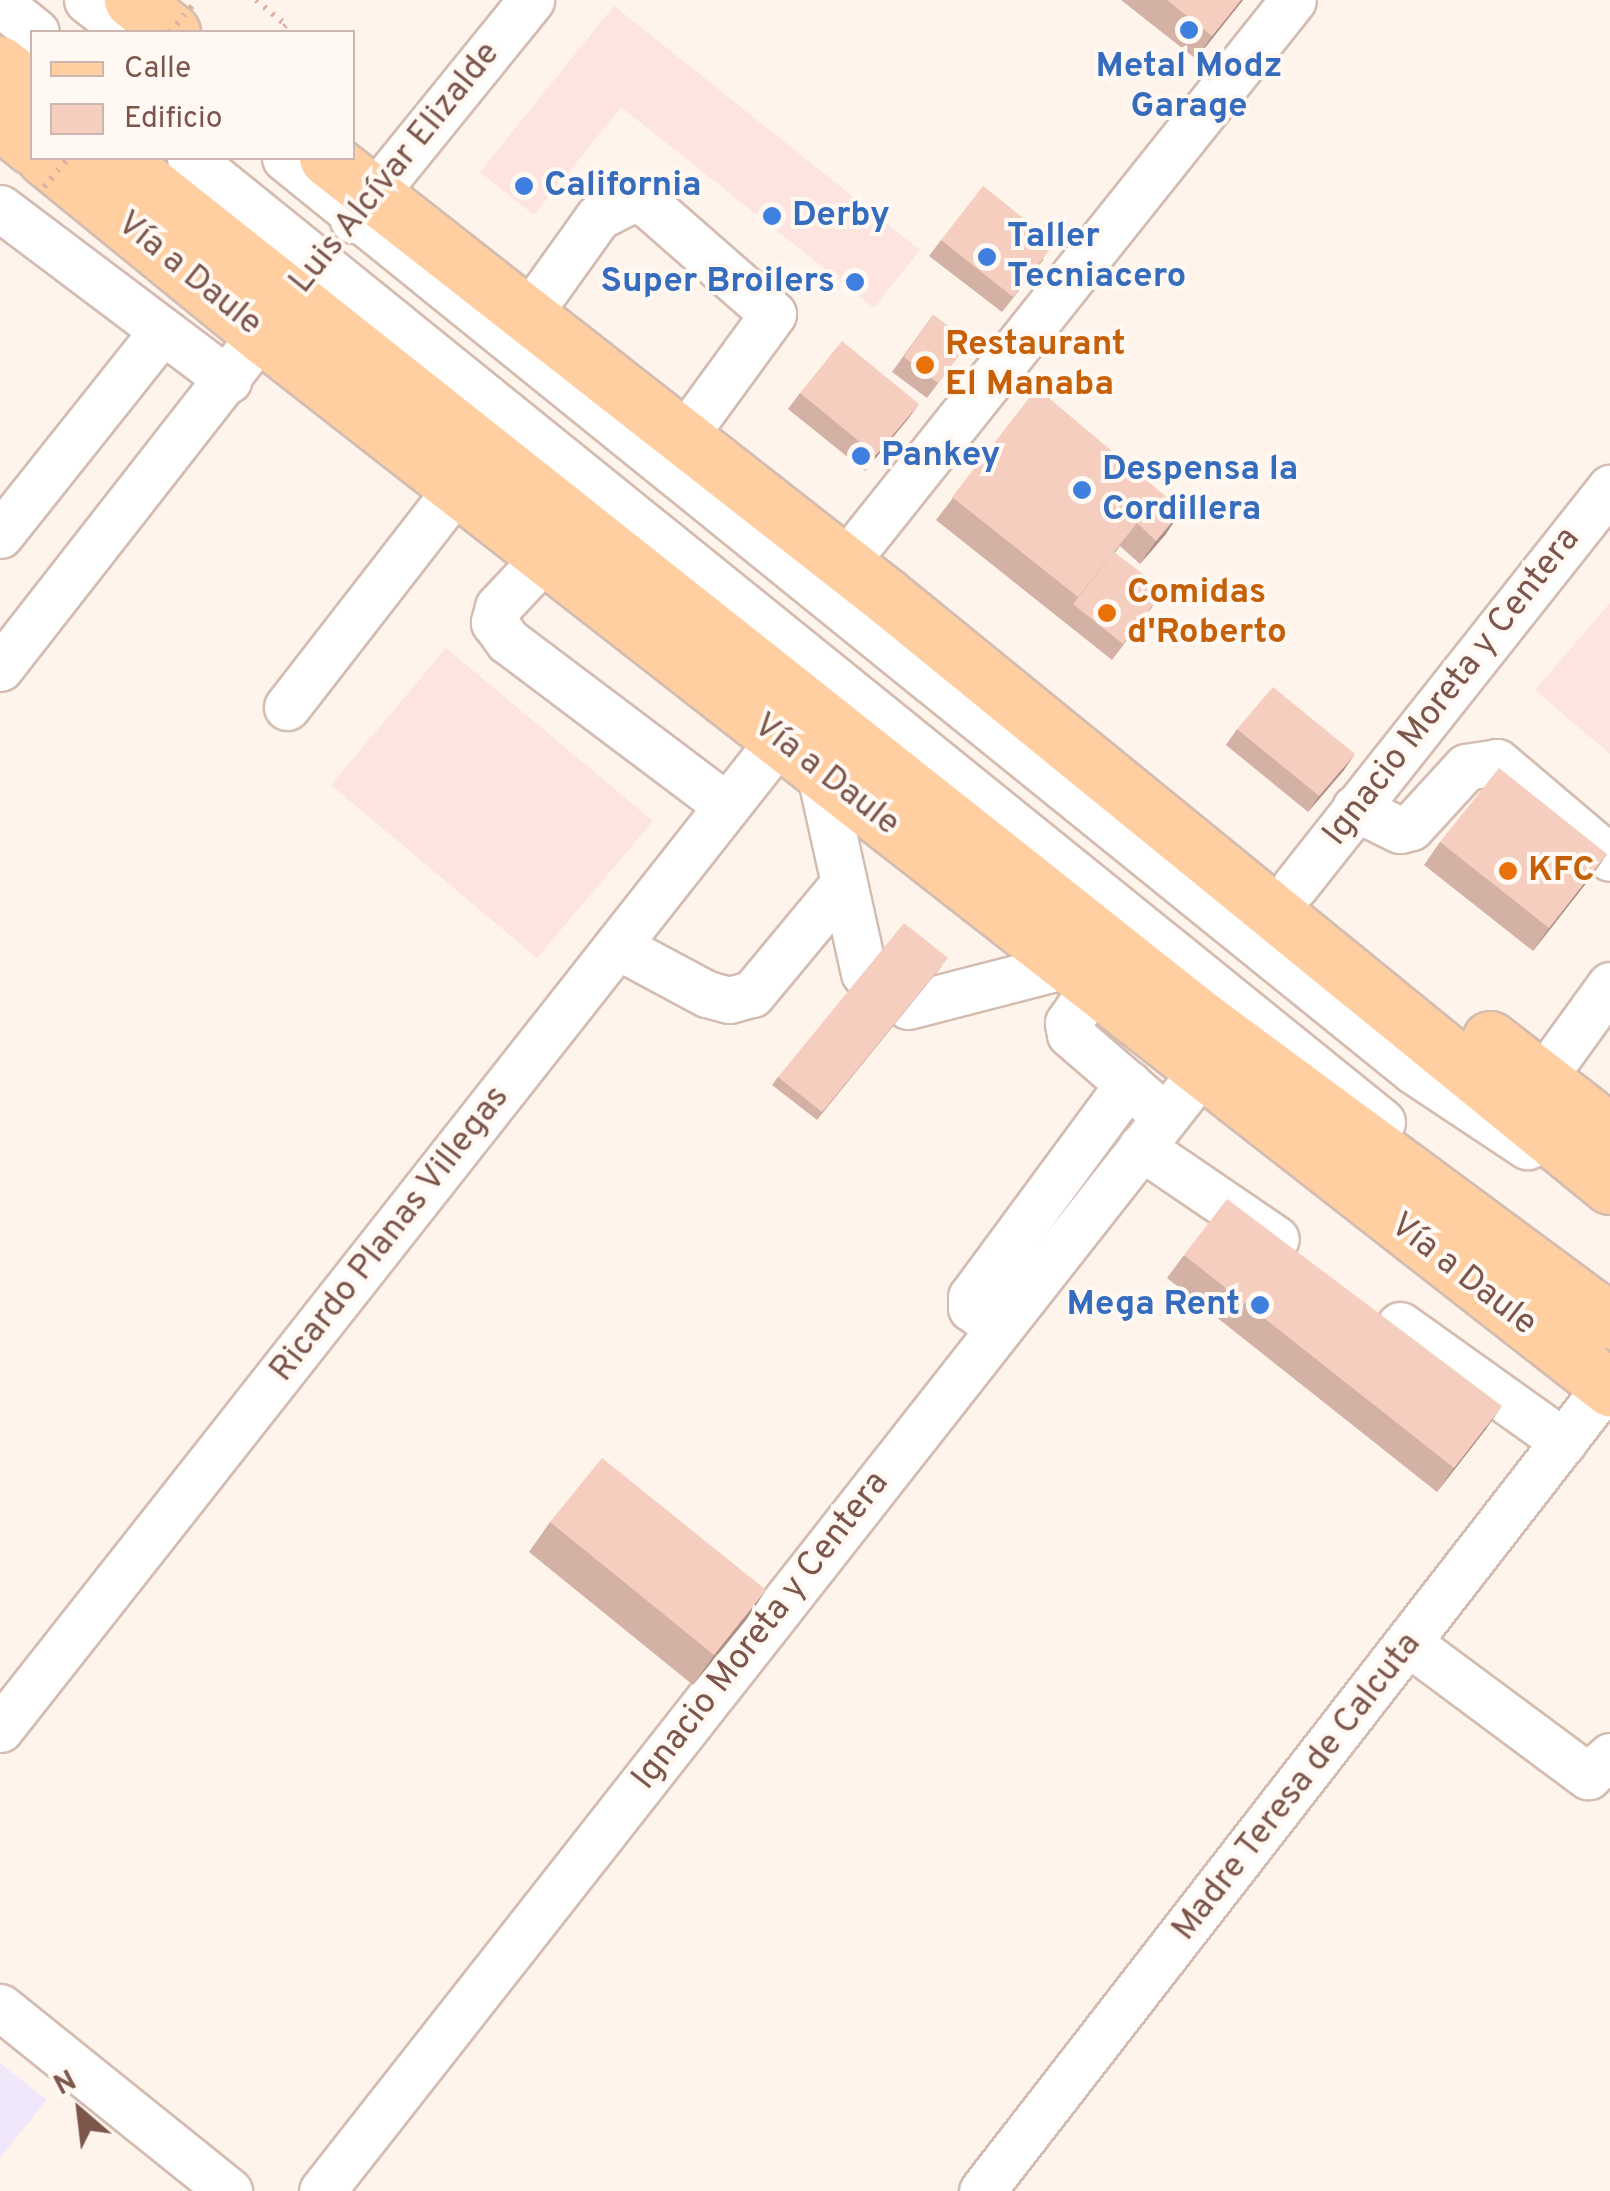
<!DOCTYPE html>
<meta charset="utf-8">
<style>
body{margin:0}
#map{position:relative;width:1610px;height:2191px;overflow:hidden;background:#fef4eb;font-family:Overpass,sans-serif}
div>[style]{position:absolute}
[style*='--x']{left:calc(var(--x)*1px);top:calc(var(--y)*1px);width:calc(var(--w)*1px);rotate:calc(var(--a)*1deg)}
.commercial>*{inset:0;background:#fee4de}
.education>*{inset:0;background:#f1e7fb}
.path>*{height:6px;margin-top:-3px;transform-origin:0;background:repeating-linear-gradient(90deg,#dcb1a2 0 2.5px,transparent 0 10.5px)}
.roads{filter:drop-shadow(2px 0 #d4bcb1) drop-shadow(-2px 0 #d4bcb1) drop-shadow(0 2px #d4bcb1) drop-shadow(0 -2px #d4bcb1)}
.minor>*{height:45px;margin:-22.5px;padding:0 22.5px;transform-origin:22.5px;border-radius:22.5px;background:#fff}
.major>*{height:55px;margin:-27.5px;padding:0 27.5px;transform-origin:27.5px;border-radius:27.5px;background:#ffcfa1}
.path-bridge>*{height:6px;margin-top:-3px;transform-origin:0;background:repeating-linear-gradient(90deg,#dcb1a2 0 2.5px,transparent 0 10.5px)}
.wall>*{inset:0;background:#d3b1a5}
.shaded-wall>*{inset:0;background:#ac9086}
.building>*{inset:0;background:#f5cec0}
.dots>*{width:28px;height:28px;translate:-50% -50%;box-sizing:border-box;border:5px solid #fff8f3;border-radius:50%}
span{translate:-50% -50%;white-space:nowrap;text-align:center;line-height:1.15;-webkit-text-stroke:8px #fff8f3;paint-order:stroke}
.shop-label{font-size:35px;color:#366cbe;font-weight:700}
.left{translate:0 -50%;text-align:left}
.right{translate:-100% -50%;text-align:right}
.street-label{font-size:35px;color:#7c564b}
.food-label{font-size:35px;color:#c56008;font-weight:700}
.legend{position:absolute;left:30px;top:30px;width:325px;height:130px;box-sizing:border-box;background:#fff8f3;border:2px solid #cbb7b0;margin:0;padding:12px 18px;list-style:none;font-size:30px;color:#7c564b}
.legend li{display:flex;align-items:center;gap:20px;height:50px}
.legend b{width:50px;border:2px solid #cbb7b0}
.north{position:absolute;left:30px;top:2061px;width:100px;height:100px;-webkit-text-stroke:8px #fff8f3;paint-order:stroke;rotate:332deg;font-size:28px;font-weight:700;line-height:40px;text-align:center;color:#7c564b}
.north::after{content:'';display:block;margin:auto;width:35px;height:45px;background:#7c564b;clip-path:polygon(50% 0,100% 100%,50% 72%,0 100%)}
</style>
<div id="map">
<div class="commercial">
<i style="clip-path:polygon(614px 6px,920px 250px,874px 308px,621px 107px,534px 215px,480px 172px)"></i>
<i style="clip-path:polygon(1610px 603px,1610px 754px,1535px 690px)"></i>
<i style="clip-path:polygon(446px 648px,653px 821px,537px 958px,331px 785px)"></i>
</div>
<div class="education">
<i style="clip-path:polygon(0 2063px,47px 2100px,0 2158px)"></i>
</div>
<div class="path">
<i style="--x:256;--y:0;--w:39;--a:40"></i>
<i style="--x:286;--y:25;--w:10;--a:135"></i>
</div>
<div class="roads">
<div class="minor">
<i style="--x:87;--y:0;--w:52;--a:38"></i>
<i style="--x:0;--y:3;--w:46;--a:38.9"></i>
<i style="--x:190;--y:158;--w:1533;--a:38.96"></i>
<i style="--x:285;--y:158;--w:1452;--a:38.96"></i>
<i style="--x:1414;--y:1071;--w:136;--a:33.6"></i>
<i style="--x:0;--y:208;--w:286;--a:37"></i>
<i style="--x:353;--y:220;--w:283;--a:-51"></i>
<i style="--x:545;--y:291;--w:91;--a:-54.4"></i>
<i style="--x:598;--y:217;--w:34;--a:-28"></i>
<i style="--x:628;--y:201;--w:17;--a:3"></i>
<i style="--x:645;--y:202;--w:170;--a:41.2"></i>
<i style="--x:773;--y:314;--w:124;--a:126.1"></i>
<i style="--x:0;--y:535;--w:260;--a:-51.5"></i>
<i style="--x:863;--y:540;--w:690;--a:-51.47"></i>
<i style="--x:546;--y:556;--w:70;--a:133.3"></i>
<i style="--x:498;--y:607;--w:16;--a:105"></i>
<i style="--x:494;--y:622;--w:24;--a:54"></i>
<i style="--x:508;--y:641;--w:274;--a:37"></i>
<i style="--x:0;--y:668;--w:457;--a:-52"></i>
<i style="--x:287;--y:707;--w:281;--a:-52.2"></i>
<i style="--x:819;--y:770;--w:208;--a:77.5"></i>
<i style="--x:1355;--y:808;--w:50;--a:26.1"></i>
<i style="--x:1400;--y:830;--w:11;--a:-15"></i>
<i style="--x:1411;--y:827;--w:81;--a:-47.5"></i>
<i style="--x:1466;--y:767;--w:31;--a:-9"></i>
<i style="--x:1497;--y:762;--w:148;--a:40.3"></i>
<i style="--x:1295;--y:886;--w:508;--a:-51.64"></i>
<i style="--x:617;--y:946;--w:102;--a:28.1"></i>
<i style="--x:707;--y:994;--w:23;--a:15"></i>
<i style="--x:729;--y:1000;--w:24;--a:-15"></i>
<i style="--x:752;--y:994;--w:144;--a:-50.3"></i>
<i style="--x:1093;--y:987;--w:44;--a:124.8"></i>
<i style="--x:1068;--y:1023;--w:11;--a:80"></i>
<i style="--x:1070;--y:1034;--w:107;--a:40.8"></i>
<i style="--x:908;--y:1006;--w:163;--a:-14.5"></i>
<i style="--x:1542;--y:1079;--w:116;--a:-54.1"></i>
<i style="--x:1141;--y:1147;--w:163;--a:34.3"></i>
<i style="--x:1400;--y:1325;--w:201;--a:35.5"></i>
<i style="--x:999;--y:1328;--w:34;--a:-144"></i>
<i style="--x:971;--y:1308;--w:11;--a:-90"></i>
<i style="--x:971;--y:1297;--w:265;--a:-53.6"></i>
<i style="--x:1410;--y:1644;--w:222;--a:36.6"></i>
<i style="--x:1588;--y:1776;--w:30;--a:-42"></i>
<i style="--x:0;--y:1729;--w:1260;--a:-51.77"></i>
<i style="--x:0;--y:2007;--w:294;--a:38.8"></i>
<i style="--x:322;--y:2191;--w:1423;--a:-51.85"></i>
<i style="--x:982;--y:2191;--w:1025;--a:-52.21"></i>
</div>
<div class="major">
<i style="--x:132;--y:0;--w:51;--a:38.7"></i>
<i style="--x:0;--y:64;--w:41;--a:39.1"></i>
<i style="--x:0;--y:121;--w:41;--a:39.1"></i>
<i style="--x:45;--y:158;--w:280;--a:39.2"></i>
<i style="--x:262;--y:335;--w:1711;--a:38"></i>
<i style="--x:116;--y:158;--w:1382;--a:38.42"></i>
<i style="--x:1199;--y:1017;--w:511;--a:36.49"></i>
<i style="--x:327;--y:158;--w:710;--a:38.08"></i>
<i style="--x:886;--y:596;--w:934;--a:39.18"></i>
<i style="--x:1490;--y:1039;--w:152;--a:37.8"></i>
</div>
</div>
<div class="path-bridge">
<i style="--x:170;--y:32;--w:42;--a:-49.8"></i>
<i style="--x:44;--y:187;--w:38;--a:-50"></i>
</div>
<div class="wall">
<i style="clip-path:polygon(1121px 0,1243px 0,1196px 59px)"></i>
<i style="clip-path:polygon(941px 240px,1044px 259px,1002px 312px,929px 256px)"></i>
<i style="clip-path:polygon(933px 315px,969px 342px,927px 398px,892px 372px)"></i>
<i style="clip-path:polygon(1037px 388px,1166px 534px,1140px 564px,1120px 546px,1115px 553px,1153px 606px,1112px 660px,936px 520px)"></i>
<i style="clip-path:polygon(800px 393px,919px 404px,865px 471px,788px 409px)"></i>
<i style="clip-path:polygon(1237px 729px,1344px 770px,1308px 812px,1226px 745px)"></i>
<i style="clip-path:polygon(1440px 842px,1607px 854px,1591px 877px,1533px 951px,1424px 865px)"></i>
<i style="clip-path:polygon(942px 966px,817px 1120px,772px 1085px,778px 1077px)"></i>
<i style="clip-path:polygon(1184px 1255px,1486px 1429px,1437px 1492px,1167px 1278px)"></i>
<i style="clip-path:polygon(550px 1522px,766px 1590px,746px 1620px,693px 1685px,529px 1552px)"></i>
</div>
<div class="shaded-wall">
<i style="clip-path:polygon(1241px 0,1243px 0,1196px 59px,1212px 36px)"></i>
<i style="clip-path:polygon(919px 404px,908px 419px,865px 471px,876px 455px)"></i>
<i style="clip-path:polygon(1182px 510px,1166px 534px,1140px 564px,1156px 541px)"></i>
<i style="clip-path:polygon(1355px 754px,1344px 770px,1308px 812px,1319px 796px)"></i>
<i style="clip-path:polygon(1607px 854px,1591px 877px,1533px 951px,1549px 928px)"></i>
<i style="clip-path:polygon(1502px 1406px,1486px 1429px,1437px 1492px,1454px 1468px)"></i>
<i style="clip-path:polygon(766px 1590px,746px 1620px,693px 1685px,714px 1655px)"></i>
</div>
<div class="building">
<i style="clip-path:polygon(1167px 0,1241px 0,1212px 36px)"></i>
<i style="clip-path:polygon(983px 186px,1055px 243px,1013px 297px,941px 240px)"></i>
<i style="clip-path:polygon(933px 315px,969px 342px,938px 383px,904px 357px)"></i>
<i style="clip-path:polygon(842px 341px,919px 404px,876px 455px,800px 393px)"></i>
<i style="clip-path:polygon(1037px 388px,1182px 510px,1156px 541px,1137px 523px,1078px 597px,952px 497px)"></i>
<i style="clip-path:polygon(1114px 552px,1164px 590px,1123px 644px,1073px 604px)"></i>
<i style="clip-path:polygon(1273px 687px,1355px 754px,1319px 796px,1237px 729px)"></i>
<i style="clip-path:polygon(1499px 768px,1607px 854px,1549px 928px,1440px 842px)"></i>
<i style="clip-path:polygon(904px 923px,948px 958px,822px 1112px,778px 1077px)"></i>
<i style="clip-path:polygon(1227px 1199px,1502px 1406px,1454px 1468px,1184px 1255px)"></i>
<i style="clip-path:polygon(602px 1458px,766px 1590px,714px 1655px,550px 1522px)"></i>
</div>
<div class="dots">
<i style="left:1189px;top:30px;background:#3f7fe0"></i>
<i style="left:524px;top:186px;background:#3f7fe0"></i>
<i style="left:772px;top:216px;background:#3f7fe0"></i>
<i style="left:987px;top:257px;background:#3f7fe0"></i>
<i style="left:855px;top:282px;background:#3f7fe0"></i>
<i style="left:925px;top:365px;background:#e8710a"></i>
<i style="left:861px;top:456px;background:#3f7fe0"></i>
<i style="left:1082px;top:490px;background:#3f7fe0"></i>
<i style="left:1107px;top:613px;background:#e8710a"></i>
<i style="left:1508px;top:871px;background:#e8710a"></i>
<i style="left:1260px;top:1305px;background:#3f7fe0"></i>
</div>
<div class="shop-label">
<span style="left:1189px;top:87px">Metal Modz<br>Garage</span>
<span class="left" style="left:544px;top:186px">California</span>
<span class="left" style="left:792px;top:216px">Derby</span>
<span class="left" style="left:1007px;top:257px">Taller<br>Tecniacero</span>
<span class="right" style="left:835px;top:282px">Super Broilers</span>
<span class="left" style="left:881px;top:456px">Pankey</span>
<span class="left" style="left:1102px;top:490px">Despensa la<br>Cordillera</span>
<span class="right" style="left:1240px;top:1305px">Mega Rent</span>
</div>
<div class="street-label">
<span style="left:395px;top:168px;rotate:-51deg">Luis Alcívar Elizalde</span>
<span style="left:189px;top:274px;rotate:39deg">Vía a Daule</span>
<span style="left:1452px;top:687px;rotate:-52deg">Ignacio Moreta y Centera</span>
<span style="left:826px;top:775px;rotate:38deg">Vía a Daule</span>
<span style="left:390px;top:1234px;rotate:-52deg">Ricardo Planas Villegas</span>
<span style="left:1463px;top:1275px;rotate:38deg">Vía a Daule</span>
<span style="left:761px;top:1631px;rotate:-52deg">Ignacio Moreta y Centera</span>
<span style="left:1297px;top:1787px;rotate:-52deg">Madre Teresa de Calcuta</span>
</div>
<div class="food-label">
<span class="left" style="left:945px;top:365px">Restaurant<br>El Manaba</span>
<span class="left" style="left:1127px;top:613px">Comidas<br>d'Roberto</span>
<span class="left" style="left:1528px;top:871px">KFC</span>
</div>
<ul class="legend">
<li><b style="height:12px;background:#ffcfa1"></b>Calle</li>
<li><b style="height:28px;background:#f5cec0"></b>Edificio</li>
</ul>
<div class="north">N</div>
</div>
